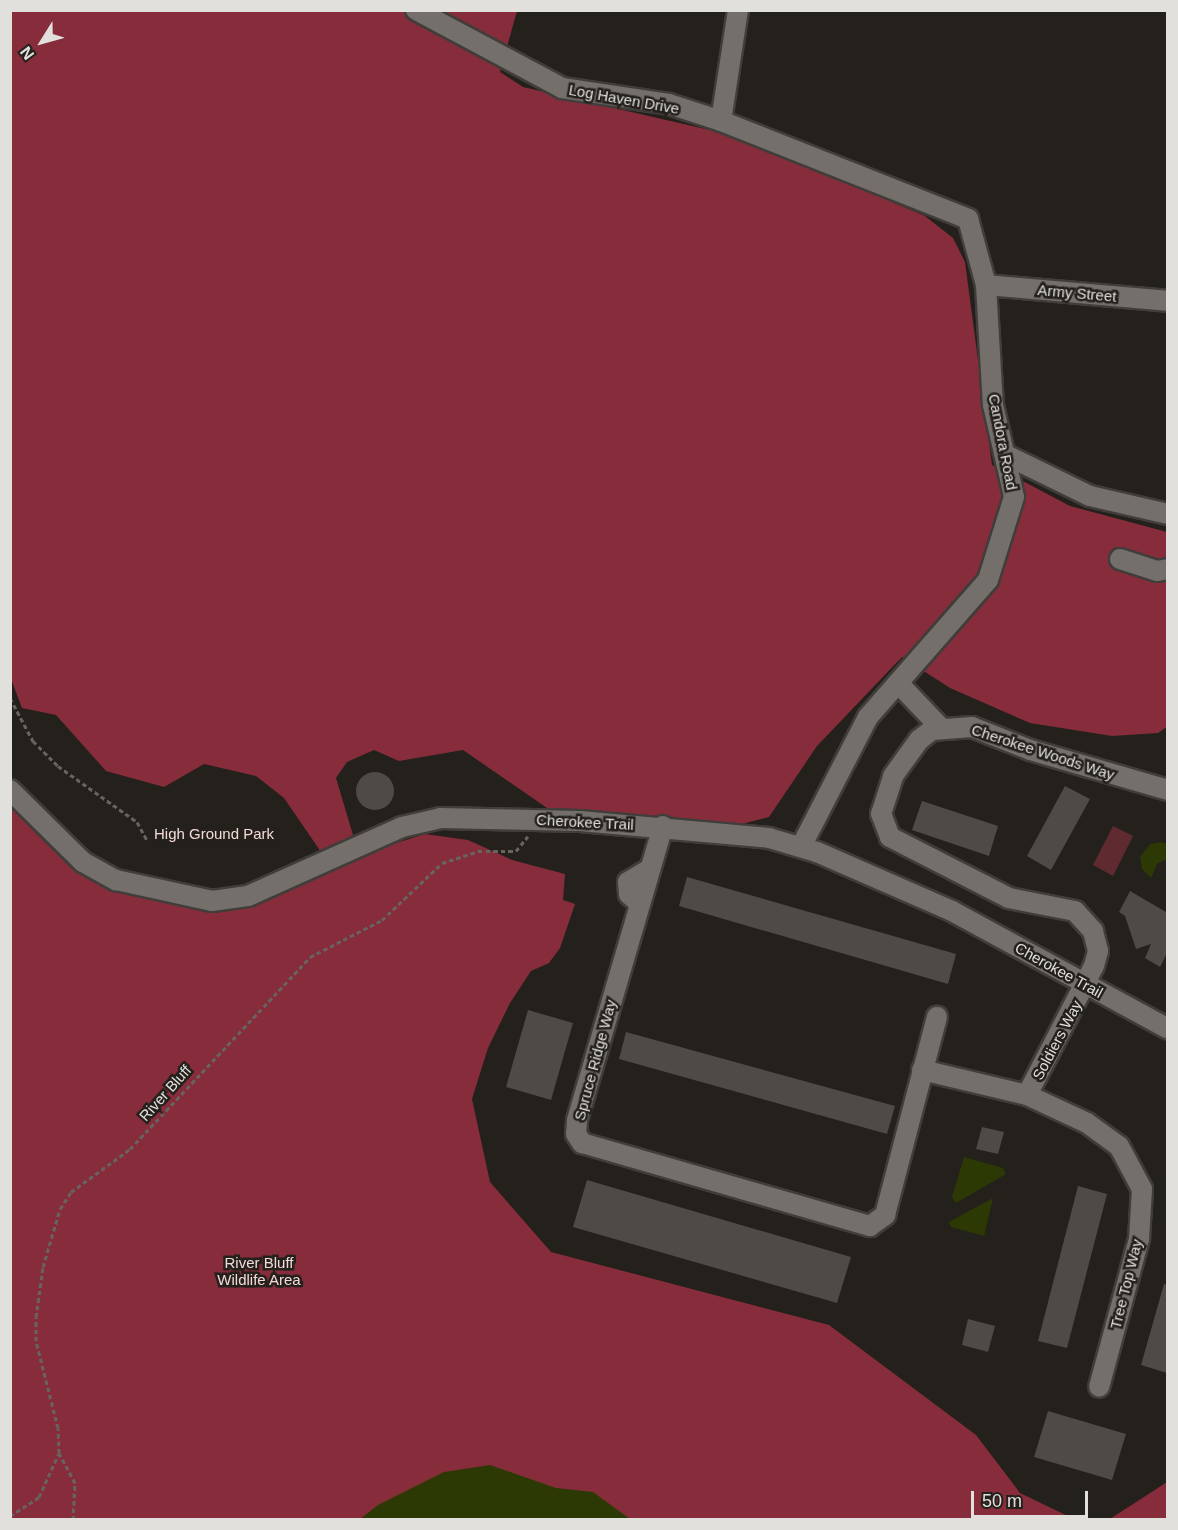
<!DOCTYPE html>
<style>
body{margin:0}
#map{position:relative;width:1178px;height:1530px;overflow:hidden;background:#24201c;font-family:Arial,sans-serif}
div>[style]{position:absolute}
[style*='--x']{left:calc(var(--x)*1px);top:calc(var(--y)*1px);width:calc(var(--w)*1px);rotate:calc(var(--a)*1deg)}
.green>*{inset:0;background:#602a31}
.forest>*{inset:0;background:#872c3b}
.water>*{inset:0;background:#2c3904}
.building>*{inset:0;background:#4f4947}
.round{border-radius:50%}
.path>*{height:3px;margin-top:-1.5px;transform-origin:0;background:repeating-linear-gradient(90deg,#676360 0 4.5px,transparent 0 7.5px)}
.roads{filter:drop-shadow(2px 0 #403d3a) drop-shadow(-2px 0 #403d3a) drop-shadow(0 2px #403d3a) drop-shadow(0 -2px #403d3a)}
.minor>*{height:20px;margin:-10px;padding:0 10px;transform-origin:10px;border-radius:10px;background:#746f6a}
span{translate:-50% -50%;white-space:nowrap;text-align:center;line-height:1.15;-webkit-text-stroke:5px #24201c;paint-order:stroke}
.street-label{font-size:15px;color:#e2e0dd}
.park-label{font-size:15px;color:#f4d9da}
.frame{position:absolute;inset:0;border:12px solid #e2e0dd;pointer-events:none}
.north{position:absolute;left:12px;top:12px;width:60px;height:60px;-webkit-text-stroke:4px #24201c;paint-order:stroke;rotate:233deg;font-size:16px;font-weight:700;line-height:24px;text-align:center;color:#e2e0dd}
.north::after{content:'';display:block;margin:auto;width:21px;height:27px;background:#e2e0dd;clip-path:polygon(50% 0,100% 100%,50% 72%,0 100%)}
.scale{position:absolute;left:971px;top:1491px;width:117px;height:27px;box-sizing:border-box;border:3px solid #e2e0dd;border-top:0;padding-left:8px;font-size:18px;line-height:21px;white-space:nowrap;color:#e2e0dd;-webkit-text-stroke:4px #24201c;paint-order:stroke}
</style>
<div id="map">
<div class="green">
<i style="clip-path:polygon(1113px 826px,1133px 836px,1113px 876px,1093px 865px)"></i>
</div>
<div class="forest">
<i style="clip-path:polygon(11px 11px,517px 11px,500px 72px,523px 87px,740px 137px,925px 216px,953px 238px,965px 262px,992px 465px,1070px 506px,1167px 532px,1168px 726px,1158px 733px,1112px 736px,1030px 723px,950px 688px,902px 657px,817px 746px,769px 817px,734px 826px,550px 810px,463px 750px,399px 761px,374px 750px,347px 762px,336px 778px,353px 835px,321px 852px,284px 798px,256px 776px,204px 764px,164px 787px,106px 771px,56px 715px,22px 708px,11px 679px)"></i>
<i style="clip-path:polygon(10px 790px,83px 862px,212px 901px,425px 834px,468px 840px,512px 860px,565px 874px,563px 900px,575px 904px,560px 948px,549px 963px,531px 971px,510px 1003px,488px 1048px,472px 1099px,490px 1182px,551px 1252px,829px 1325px,976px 1435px,1020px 1493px,1074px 1519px,11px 1519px)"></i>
<i style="clip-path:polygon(1167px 1482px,1167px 1519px,1110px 1519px)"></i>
</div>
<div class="water">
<i style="clip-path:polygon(1161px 842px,1167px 844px,1167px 859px,1157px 864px,1151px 878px,1142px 869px,1140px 857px,1150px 844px)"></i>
<i style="clip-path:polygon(964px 1157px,1003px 1168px,1006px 1174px,956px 1203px,952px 1197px)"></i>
<i style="clip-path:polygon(993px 1198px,984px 1236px,951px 1227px,949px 1222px)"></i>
<i style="clip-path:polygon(490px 1465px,556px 1488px,593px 1492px,630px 1519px,360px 1519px,378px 1505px,444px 1472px)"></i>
</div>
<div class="building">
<i class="round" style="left:356px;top:772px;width:38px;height:38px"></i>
<i style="clip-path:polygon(1065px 786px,1090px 799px,1051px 870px,1027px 856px)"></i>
<i style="clip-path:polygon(922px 801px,998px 826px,989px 856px,912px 830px)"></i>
<i style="clip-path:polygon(687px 877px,956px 954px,948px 984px,679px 906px)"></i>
<i style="clip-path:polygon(1130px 891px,1166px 912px,1167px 908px,1167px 953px,1160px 967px,1145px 958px,1151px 944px,1136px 949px,1125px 916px,1119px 912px)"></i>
<i style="clip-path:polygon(528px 1010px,573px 1023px,551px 1100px,506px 1087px)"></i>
<i style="clip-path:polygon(626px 1032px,895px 1106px,887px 1134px,619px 1059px)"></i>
<i style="clip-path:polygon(982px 1127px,1004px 1132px,998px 1154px,976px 1149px)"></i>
<i style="clip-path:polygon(587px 1180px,851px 1257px,837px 1303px,573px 1227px)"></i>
<i style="clip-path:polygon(1078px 1186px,1107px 1194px,1067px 1348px,1038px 1341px)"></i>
<i style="clip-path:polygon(1164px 1284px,1167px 1285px,1167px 1373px,1141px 1365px)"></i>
<i style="clip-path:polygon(968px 1319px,995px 1326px,988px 1352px,962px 1345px)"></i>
<i style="clip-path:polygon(1048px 1411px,1126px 1434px,1112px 1480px,1034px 1457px)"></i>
</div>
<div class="path">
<i style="--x:10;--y:698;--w:49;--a:61.9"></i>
<i style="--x:33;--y:741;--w:35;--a:45"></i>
<i style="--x:58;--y:766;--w:97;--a:35.3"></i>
<i style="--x:137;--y:822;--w:21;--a:61"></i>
<i style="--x:10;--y:1516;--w:35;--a:-33"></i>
<i style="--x:39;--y:1497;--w:48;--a:-65.6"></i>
<i style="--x:73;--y:1520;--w:37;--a:-87"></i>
<i style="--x:75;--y:1483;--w:34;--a:-118"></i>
<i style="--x:59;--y:1453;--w:25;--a:-92"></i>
<i style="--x:58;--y:1428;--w:90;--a:-104.2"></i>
<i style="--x:36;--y:1341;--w:24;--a:-90"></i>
<i style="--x:36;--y:1317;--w:50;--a:-82"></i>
<i style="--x:43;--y:1267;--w:60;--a:-73.7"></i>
<i style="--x:60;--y:1209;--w:20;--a:-57"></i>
<i style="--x:71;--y:1192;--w:73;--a:-36.1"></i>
<i style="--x:130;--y:1149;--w:263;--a:-46.8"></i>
<i style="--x:310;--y:957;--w:81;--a:-27.2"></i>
<i style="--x:382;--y:920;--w:83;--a:-43.5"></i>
<i style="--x:442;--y:863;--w:38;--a:-18"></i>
<i style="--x:478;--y:851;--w:38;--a:0"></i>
<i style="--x:516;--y:851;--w:19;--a:-51"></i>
</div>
<div class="roads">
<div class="minor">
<i style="--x:416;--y:10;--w:166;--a:28.1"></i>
<i style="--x:562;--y:88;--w:108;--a:8.5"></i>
<i style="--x:669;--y:104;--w:55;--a:18.1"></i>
<i style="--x:721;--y:121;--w:266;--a:21.6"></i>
<i style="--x:968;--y:219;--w:68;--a:74.7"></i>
<i style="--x:986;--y:285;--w:120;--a:86.7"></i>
<i style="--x:993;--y:405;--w:94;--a:77.1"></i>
<i style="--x:1014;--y:497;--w:87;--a:107.4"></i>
<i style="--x:988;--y:580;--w:182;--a:131.2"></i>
<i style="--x:868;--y:717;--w:146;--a:117.3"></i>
<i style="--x:721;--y:121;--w:112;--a:-81.3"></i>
<i style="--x:986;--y:285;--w:183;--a:5"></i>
<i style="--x:1008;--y:456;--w:91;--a:26"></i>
<i style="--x:1090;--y:496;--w:80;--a:13"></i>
<i style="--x:1120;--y:559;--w:39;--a:18"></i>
<i style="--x:1157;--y:571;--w:11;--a:-10"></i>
<i style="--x:898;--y:683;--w:62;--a:46.3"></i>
<i style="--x:10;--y:790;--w:103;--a:44.6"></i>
<i style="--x:83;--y:862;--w:38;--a:29"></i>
<i style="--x:116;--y:880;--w:98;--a:12.3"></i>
<i style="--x:212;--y:901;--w:36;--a:-8"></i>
<i style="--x:248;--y:896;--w:169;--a:-24.1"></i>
<i style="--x:402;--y:827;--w:39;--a:-13"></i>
<i style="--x:440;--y:818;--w:140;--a:1.2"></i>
<i style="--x:580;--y:821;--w:190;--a:5.1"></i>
<i style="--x:769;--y:838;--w:50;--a:16.3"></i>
<i style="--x:817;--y:852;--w:147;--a:23.6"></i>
<i style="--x:952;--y:911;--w:246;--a:28.6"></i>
<i style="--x:663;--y:826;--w:307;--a:106.3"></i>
<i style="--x:577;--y:1121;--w:13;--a:94"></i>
<i style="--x:576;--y:1134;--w:11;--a:56"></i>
<i style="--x:582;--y:1143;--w:300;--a:16.1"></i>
<i style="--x:870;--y:1226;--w:19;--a:-36"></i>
<i style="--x:885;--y:1215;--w:205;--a:-75.3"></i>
<i style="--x:640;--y:904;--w:15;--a:-138"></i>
<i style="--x:629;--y:894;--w:12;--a:-95"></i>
<i style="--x:628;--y:882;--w:26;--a:-31"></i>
<i style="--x:922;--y:1070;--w:108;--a:13.4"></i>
<i style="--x:1027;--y:1095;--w:66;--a:25"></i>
<i style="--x:1087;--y:1123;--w:39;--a:36"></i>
<i style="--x:1119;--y:1146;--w:49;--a:61.9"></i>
<i style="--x:1142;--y:1189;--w:50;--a:93.4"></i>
<i style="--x:1139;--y:1239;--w:153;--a:105.1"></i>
<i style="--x:1027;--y:1095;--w:145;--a:-62.6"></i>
<i style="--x:1094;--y:966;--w:16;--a:-75"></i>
<i style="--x:1098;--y:951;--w:21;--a:-104"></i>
<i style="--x:1093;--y:931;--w:27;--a:-132"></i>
<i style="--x:1075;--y:911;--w:67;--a:-168.9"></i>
<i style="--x:1009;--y:898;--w:134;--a:-152.9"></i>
<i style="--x:890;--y:837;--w:25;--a:-111"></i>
<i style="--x:881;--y:814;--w:40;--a:-72"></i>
<i style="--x:893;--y:776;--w:44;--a:-54.2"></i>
<i style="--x:919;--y:740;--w:16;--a:-38"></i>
<i style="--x:932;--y:730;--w:40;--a:-4.3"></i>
<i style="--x:972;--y:727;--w:62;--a:21.6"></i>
<i style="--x:1030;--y:750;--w:144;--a:16.2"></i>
</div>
</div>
<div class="street-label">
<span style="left:624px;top:99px;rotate:10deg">Log Haven Drive</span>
<span style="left:1077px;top:293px;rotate:5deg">Army Street</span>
<span style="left:1003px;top:442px;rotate:79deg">Candora Road</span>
<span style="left:1043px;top:752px;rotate:18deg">Cherokee Woods Way</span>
<span style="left:585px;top:822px;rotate:3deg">Cherokee Trail</span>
<span style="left:1059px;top:970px;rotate:29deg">Cherokee Trail</span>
<span style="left:1057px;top:1040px;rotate:-62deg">Soldiers Way</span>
<span style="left:595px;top:1060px;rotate:-75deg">Spruce Ridge Way</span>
<span style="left:165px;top:1093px;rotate:-48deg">River Bluff</span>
<span style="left:1126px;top:1284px;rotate:-76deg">Tree Top Way</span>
</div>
<div class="park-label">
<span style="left:214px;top:834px">High Ground Park</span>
<span style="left:259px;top:1271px">River Bluff<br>Wildlife Area</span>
</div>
<div class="frame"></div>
<div class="north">N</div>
<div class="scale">50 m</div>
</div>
